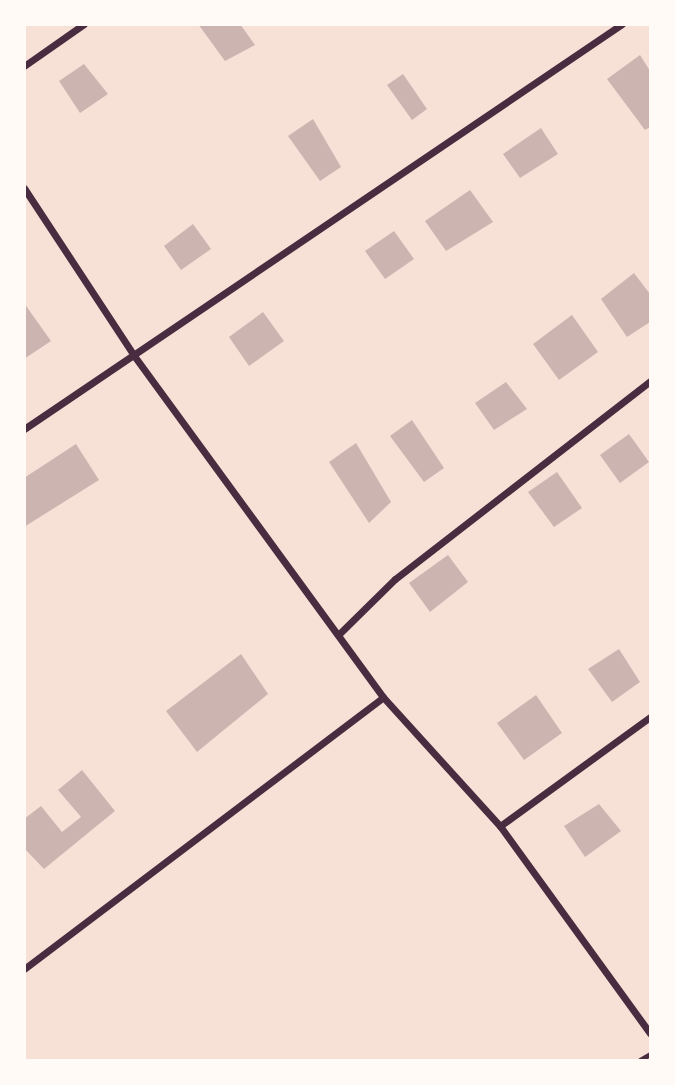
<!DOCTYPE html>
<style>
body{margin:0}
#map{position:relative;width:675px;height:1085px;overflow:hidden;background:#f7e1d7;font-family:"Alegreya Sans",sans-serif}
div>[style]{position:absolute}
[style*='--x']{left:calc(var(--x)*1px);top:calc(var(--y)*1px);width:calc(var(--w)*1px);rotate:calc(var(--a)*1deg)}
.building>*{inset:0;background:#ccb4b1}
.service>*{height:5px;margin:-2.5px;padding:0 2.5px;transform-origin:2.5px;border-radius:2.5px;background:#4a2c40}
.minor>*{height:7px;margin:-3.5px;padding:0 3.5px;transform-origin:3.5px;border-radius:3.5px;background:#4a2c40}
span{translate:-50% -50%;white-space:nowrap;text-align:center;line-height:1.15;-webkit-text-stroke:7px #fffaf5;paint-order:stroke}
.frame{position:absolute;inset:0;border:26px solid #fffaf5;pointer-events:none}
</style>
<div id="map">
<div class="building">
<i style="clip-path:polygon(198px 24px,240px 24px,255px 45px,225px 61px)"></i>
<i style="clip-path:polygon(640px 55px,650px 71px,650px 127px,645px 130px,607px 79px)"></i>
<i style="clip-path:polygon(84px 64px,108px 94px,80px 113px,59px 81px)"></i>
<i style="clip-path:polygon(403px 74px,427px 109px,412px 120px,387px 85px)"></i>
<i style="clip-path:polygon(313px 119px,341px 167px,320px 181px,288px 136px)"></i>
<i style="clip-path:polygon(541px 128px,558px 154px,520px 178px,503px 154px)"></i>
<i style="clip-path:polygon(470px 190px,493px 222px,446px 251px,425px 221px)"></i>
<i style="clip-path:polygon(193px 224px,211px 249px,181px 270px,164px 246px)"></i>
<i style="clip-path:polygon(394px 231px,414px 259px,385px 279px,365px 251px)"></i>
<i style="clip-path:polygon(634px 273px,650px 294px,650px 322px,627px 337px,601px 299px)"></i>
<i style="clip-path:polygon(24px 303px,51px 341px,24px 359px)"></i>
<i style="clip-path:polygon(263px 312px,284px 341px,249px 366px,229px 337px)"></i>
<i style="clip-path:polygon(572px 315px,598px 352px,559px 380px,533px 344px)"></i>
<i style="clip-path:polygon(506px 382px,527px 409px,494px 430px,475px 403px)"></i>
<i style="clip-path:polygon(412px 420px,444px 468px,424px 482px,390px 436px)"></i>
<i style="clip-path:polygon(629px 434px,649px 462px,620px 483px,600px 455px)"></i>
<i style="clip-path:polygon(356px 443px,391px 502px,369px 523px,329px 462px)"></i>
<i style="clip-path:polygon(76px 444px,99px 480px,24px 527px,24px 478px)"></i>
<i style="clip-path:polygon(557px 472px,582px 508px,554px 527px,528px 492px)"></i>
<i style="clip-path:polygon(448px 555px,468px 582px,430px 612px,409px 583px)"></i>
<i style="clip-path:polygon(619px 649px,640px 682px,612px 702px,588px 669px)"></i>
<i style="clip-path:polygon(241px 654px,268px 694px,197px 752px,166px 711px)"></i>
<i style="clip-path:polygon(536px 695px,562px 733px,524px 760px,497px 723px)"></i>
<i style="clip-path:polygon(82px 770px,115px 811px,44px 869px,24px 848px,24px 819px,41px 806px,62px 832px,81px 817px,58px 790px)"></i>
<i style="clip-path:polygon(599px 804px,621px 831px,585px 857px,564px 826px)"></i>
</div>
<div class="service">
<i style="--x:640;--y:1060;--w:12;--a:-31"></i>
</div>
<div class="minor">
<i style="--x:24;--y:66;--w:73;--a:-35"></i>
<i style="--x:24;--y:188;--w:202;--a:56.7"></i>
<i style="--x:135;--y:357;--w:421;--a:53.9"></i>
<i style="--x:383;--y:697;--w:174;--a:47.8"></i>
<i style="--x:500;--y:826;--w:256;--a:54.1"></i>
<i style="--x:24;--y:429;--w:722;--a:-34.11"></i>
<i style="--x:339;--y:634;--w:78;--a:-44.5"></i>
<i style="--x:395;--y:579;--w:323;--a:-37.8"></i>
<i style="--x:500;--y:826;--w:185;--a:-36"></i>
<i style="--x:24;--y:969;--w:450;--a:-37.1"></i>
</div>
<div class="frame"></div>
</div>
